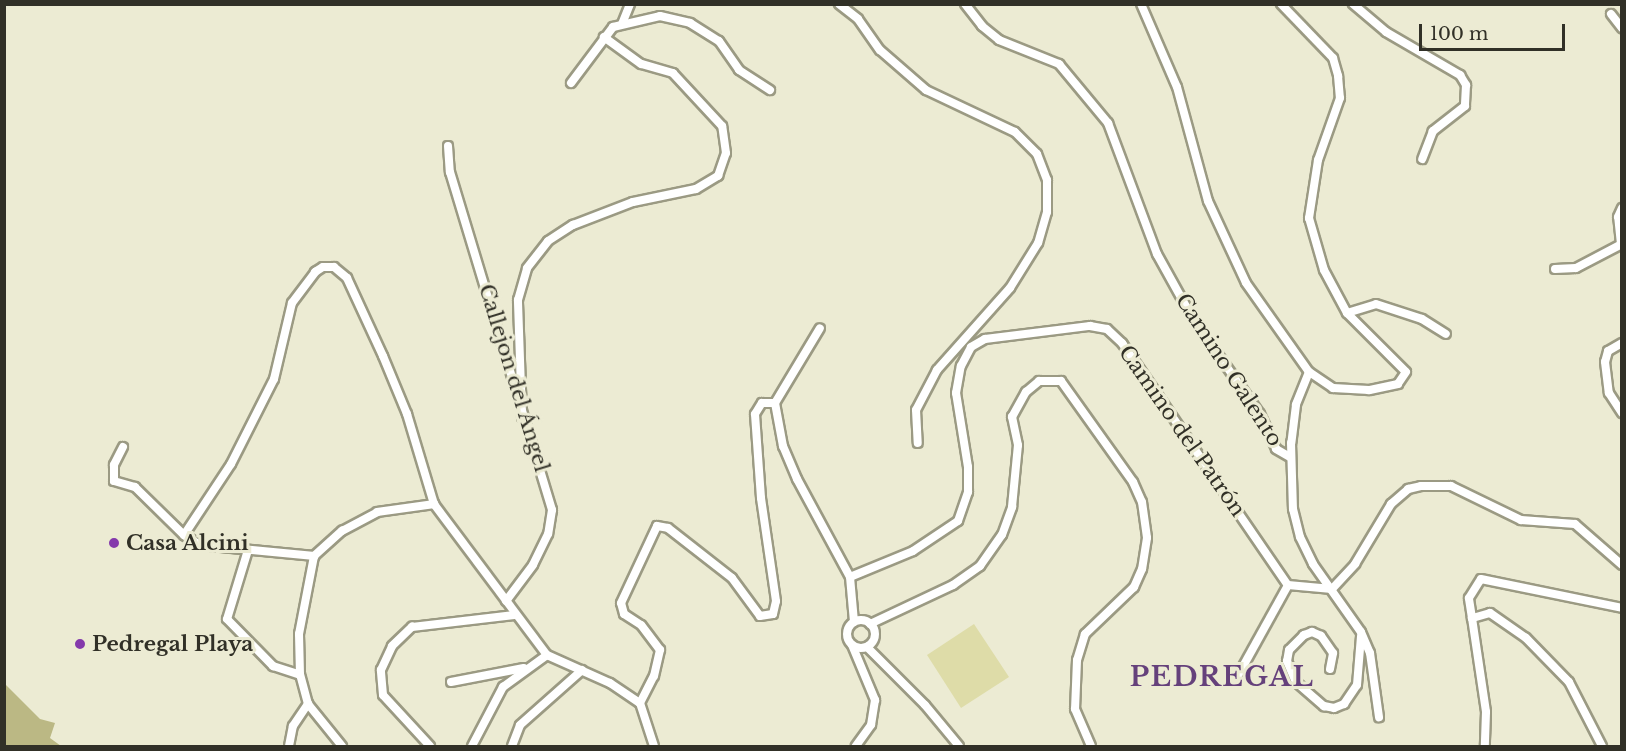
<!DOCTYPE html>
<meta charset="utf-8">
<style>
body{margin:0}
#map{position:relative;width:1626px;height:751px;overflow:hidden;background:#ecebd3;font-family:"Libre Baskerville",serif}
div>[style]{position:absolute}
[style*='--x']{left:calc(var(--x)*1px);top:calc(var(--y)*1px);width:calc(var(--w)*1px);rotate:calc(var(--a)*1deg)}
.green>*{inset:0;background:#dedca8}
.water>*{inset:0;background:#bbb884}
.roads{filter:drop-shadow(2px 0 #9b9a83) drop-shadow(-2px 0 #9b9a83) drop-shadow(0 2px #9b9a83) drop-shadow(0 -2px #9b9a83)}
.minor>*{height:8px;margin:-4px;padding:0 4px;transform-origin:4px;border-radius:4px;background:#fff}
.minor>.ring{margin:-4px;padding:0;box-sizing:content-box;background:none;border:8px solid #fff;border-radius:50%}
.dots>*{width:16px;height:16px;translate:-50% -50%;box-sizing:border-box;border:3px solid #ecebd3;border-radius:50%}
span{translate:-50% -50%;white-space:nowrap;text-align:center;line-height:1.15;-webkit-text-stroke:6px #ecebd3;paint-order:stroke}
.street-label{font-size:21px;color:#313027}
.poi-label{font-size:21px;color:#313027;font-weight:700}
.left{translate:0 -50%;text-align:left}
.district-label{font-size:27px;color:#65417b;font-weight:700;letter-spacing:1.5px}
.frame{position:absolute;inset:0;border:6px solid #313027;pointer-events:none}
.scale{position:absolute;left:1419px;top:24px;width:146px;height:27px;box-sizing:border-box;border:3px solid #313027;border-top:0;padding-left:8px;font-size:18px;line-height:21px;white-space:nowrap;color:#313027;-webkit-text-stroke:4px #ecebd3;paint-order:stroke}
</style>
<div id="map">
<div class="green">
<i style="clip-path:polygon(974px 624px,1009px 677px,961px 708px,927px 655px)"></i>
</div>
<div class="water">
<i style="clip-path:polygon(5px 684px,40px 719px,55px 723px,50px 738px,61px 746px,5px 746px)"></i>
</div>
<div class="roads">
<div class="minor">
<i style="--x:839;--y:4;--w:24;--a:38"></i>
<i style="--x:858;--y:19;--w:38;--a:55"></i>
<i style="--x:880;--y:50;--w:61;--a:41"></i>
<i style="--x:926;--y:90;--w:98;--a:25.3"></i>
<i style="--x:1015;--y:132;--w:31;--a:45"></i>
<i style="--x:1037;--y:154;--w:28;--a:69"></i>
<i style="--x:1047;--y:180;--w:32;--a:90"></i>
<i style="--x:1047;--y:212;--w:32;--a:106"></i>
<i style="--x:1038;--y:243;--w:53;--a:121.9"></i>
<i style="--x:1010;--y:288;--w:110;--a:131.7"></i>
<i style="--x:937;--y:370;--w:45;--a:117.7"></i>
<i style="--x:916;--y:410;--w:33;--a:87"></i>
<i style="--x:965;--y:4;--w:28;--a:52"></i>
<i style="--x:982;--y:26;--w:22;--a:39"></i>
<i style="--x:999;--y:40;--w:65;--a:21.8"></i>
<i style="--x:1059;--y:64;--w:77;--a:50.3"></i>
<i style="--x:1108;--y:123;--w:140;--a:69.5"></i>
<i style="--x:1157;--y:254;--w:74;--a:61"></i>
<i style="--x:1193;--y:319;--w:116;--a:54.8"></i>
<i style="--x:1260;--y:414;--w:38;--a:65"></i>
<i style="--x:1276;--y:449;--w:16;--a:30"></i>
<i style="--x:1141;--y:4;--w:90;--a:66.6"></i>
<i style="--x:1177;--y:87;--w:118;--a:74.8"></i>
<i style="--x:1208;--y:201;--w:90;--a:65.1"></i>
<i style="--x:1246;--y:283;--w:109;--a:54.7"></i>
<i style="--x:1281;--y:4;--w:75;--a:46.1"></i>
<i style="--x:1333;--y:58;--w:19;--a:74"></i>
<i style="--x:1338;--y:76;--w:22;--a:85"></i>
<i style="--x:1340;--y:98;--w:66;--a:109.5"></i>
<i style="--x:1318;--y:160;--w:59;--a:98.8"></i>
<i style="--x:1309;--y:218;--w:54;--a:73.9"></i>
<i style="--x:1324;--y:270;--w:49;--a:61.9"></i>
<i style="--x:1347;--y:313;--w:83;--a:45"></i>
<i style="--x:1406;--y:372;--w:14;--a:124"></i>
<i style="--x:1398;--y:384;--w:30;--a:168"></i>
<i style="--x:1369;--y:390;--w:36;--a:-177"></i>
<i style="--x:1333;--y:388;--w:29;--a:-146"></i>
<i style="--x:1309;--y:372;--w:35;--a:112"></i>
<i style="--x:1296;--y:405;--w:38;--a:97"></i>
<i style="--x:1291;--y:443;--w:66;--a:88.3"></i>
<i style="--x:1293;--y:509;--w:29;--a:76"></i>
<i style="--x:1300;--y:537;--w:30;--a:64"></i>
<i style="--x:1313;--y:564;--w:83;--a:54.8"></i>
<i style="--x:1361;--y:632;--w:23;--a:67"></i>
<i style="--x:1370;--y:653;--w:65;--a:82"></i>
<i style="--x:1353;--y:4;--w:43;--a:40.3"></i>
<i style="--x:1386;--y:32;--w:86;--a:30.2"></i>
<i style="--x:1460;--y:75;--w:12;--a:59"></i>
<i style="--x:1466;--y:85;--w:21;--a:93"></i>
<i style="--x:1465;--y:106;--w:41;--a:142"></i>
<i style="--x:1433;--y:131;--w:30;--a:111"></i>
<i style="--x:1611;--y:14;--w:18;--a:52"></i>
<i style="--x:622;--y:24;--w:22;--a:-68"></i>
<i style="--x:571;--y:83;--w:70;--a:-53.1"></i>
<i style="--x:613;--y:27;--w:48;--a:-13.2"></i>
<i style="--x:660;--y:16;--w:31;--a:13"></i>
<i style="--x:690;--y:23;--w:34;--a:32"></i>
<i style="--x:719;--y:41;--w:35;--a:55"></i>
<i style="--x:739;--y:70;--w:37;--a:33"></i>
<i style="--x:448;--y:146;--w:26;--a:86"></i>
<i style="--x:450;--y:172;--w:353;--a:73.2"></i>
<i style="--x:552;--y:510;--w:24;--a:99"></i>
<i style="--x:548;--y:534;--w:34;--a:116"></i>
<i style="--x:533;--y:565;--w:45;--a:126.9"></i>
<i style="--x:1621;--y:244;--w:27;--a:-96"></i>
<i style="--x:1618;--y:217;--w:10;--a:-66"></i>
<i style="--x:1555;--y:269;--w:21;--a:-3"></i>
<i style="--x:1576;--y:268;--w:52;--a:-27.6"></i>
<i style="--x:1347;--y:313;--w:30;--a:-17"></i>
<i style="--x:1376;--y:304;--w:48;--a:18.1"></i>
<i style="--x:1422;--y:319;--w:28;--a:32"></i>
<i style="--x:1622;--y:343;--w:16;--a:150"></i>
<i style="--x:1608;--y:351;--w:11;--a:105"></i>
<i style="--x:1605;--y:362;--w:31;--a:83"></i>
<i style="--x:1609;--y:393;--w:24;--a:57"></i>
<i style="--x:775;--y:403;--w:44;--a:79.5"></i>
<i style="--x:783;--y:446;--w:36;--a:67"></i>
<i style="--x:797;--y:479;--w:111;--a:61.6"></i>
<i style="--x:850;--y:577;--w:45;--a:84.9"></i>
<i style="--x:775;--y:403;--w:87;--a:-59"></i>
<i style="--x:522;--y:417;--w:117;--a:-92"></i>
<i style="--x:518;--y:300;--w:33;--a:-74"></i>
<i style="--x:527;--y:268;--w:34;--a:-52"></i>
<i style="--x:548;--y:241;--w:30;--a:-33"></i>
<i style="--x:573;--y:225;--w:64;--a:-21"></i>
<i style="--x:633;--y:202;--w:64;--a:-11.7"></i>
<i style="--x:696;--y:189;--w:26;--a:-31"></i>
<i style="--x:718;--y:176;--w:24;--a:-71"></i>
<i style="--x:726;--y:153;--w:27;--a:-98"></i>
<i style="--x:722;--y:126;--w:72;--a:-132.8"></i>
<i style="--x:673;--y:73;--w:33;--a:-164"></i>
<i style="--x:641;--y:64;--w:46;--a:-143.9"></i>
<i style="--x:123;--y:447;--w:20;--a:117"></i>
<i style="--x:114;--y:465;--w:16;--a:90"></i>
<i style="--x:114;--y:481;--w:22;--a:16"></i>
<i style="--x:135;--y:487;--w:69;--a:44.4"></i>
<i style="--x:184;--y:535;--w:19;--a:32"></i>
<i style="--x:200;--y:545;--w:115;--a:5.5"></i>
<i style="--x:314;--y:556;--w:38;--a:-42"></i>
<i style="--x:342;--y:531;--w:40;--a:-28"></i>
<i style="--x:377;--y:512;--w:58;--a:-8"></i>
<i style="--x:184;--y:535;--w:85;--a:-56.5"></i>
<i style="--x:231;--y:464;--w:95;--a:-63.2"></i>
<i style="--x:274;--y:379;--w:78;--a:-76.7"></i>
<i style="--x:292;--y:303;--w:39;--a:-53"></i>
<i style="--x:315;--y:272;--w:9;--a:-32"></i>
<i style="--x:323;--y:267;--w:11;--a:0"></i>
<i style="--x:334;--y:267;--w:17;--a:40"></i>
<i style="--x:347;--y:278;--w:86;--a:65.2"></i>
<i style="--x:383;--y:356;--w:63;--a:67.5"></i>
<i style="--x:407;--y:414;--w:94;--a:73.3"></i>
<i style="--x:434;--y:504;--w:189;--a:53.2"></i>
<i style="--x:547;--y:655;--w:69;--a:24"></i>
<i style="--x:610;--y:683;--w:36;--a:34"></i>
<i style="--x:640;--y:703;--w:45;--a:72"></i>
<i style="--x:248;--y:550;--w:72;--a:106.9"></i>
<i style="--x:227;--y:619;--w:66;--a:45.6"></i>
<i style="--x:273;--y:666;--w:28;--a:18"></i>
<i style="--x:850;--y:577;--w:68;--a:-22.4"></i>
<i style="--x:913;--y:551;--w:54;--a:-33.7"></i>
<i style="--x:958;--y:521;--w:31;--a:-71"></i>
<i style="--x:968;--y:492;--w:25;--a:-90"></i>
<i style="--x:968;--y:467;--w:75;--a:-99.2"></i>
<i style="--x:956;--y:393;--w:27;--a:-80"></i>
<i style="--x:961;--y:366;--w:21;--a:-62"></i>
<i style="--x:971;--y:347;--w:16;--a:-30"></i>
<i style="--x:985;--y:339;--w:106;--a:-7.1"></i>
<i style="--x:1090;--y:326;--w:17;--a:10"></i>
<i style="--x:1107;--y:329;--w:21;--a:43"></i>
<i style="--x:1122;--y:343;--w:293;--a:55.6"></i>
<i style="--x:1288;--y:585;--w:44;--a:5.2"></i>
<i style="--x:1332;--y:589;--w:34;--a:-47"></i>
<i style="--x:1355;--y:564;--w:70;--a:-59"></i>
<i style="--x:1391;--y:504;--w:23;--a:-41"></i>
<i style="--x:1408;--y:489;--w:13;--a:-13"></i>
<i style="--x:1421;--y:486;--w:30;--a:0"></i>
<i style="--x:1451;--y:486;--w:78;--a:25.9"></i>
<i style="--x:1521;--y:520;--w:54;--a:4.2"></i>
<i style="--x:1575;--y:524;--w:62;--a:41.1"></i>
<i style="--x:1472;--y:618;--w:95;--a:81.5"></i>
<i style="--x:1486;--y:712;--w:34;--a:92"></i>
<i class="ring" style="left:847px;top:620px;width:20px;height:20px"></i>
<i style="--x:870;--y:624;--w:92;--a:-25.2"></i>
<i style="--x:953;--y:585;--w:33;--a:-35"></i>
<i style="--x:980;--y:566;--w:38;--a:-55"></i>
<i style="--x:1002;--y:535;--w:30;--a:-70"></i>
<i style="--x:1012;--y:507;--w:62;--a:-84.5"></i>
<i style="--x:1018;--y:445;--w:29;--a:-102"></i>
<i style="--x:1012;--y:417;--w:29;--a:-61"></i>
<i style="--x:1026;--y:392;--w:17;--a:-40"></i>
<i style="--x:1039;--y:381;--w:22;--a:0"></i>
<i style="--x:1061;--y:381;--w:124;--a:54.5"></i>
<i style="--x:1133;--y:482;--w:22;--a:66"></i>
<i style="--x:1142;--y:502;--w:36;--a:82"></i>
<i style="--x:1147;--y:538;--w:31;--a:99"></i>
<i style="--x:1142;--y:569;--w:20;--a:114"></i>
<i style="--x:1134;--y:587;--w:68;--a:136.2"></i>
<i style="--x:1085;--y:634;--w:27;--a:107"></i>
<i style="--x:1077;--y:660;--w:49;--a:92.3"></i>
<i style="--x:1075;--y:709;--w:40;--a:66.6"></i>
<i style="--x:852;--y:645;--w:60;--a:67.3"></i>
<i style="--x:875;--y:700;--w:25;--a:99"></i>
<i style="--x:871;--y:725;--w:26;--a:126"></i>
<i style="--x:867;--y:647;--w:82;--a:45"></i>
<i style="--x:925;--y:705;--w:53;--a:50.3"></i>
<i style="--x:1330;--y:669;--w:16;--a:-79"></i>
<i style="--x:1333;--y:653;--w:21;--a:-125"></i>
<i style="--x:1321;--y:636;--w:10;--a:-156"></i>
<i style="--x:1312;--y:632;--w:9;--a:159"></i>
<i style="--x:1304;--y:635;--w:21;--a:135"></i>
<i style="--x:1289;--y:650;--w:11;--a:100"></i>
<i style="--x:1287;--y:661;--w:23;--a:67"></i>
<i style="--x:1296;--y:682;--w:37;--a:41"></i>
<i style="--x:1324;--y:706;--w:10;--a:11"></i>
<i style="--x:1334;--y:708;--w:11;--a:-22"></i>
<i style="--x:1344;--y:704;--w:23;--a:-56"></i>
<i style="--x:1357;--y:685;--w:49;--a:-85.3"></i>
<i style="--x:1236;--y:679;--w:107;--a:-61"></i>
<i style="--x:451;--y:682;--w:74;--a:-10.9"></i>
<i style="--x:640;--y:703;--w:30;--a:-63"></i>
<i style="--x:654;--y:676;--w:27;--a:-77"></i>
<i style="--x:660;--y:650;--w:31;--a:-127"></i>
<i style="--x:641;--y:625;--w:20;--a:-147"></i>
<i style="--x:624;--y:614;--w:11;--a:-105"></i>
<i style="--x:621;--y:603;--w:85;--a:-64.9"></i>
<i style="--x:657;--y:526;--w:11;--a:10"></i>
<i style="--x:668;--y:528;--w:81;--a:38"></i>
<i style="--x:732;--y:578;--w:47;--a:53.6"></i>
<i style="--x:760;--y:616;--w:13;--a:-9"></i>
<i style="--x:773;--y:614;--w:13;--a:-77"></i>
<i style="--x:776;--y:601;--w:104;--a:-98.3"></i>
<i style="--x:761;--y:498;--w:84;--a:-94.1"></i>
<i style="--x:755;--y:414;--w:13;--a:-58"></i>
<i style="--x:762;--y:403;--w:13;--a:0"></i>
<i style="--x:308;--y:704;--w:54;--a:51"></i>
<i style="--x:289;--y:746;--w:20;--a:-79"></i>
<i style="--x:293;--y:726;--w:27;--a:-56"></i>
<i style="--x:308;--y:704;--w:30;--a:-105"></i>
<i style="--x:300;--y:675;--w:41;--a:-91.4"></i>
<i style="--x:299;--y:634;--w:79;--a:-79.1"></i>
<i style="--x:430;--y:746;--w:69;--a:-132.7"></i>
<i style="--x:383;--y:695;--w:25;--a:-95"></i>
<i style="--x:381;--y:670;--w:26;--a:-65"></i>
<i style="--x:392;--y:646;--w:28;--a:-44"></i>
<i style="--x:412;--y:627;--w:103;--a:-6.7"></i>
<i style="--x:472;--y:746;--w:67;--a:-62.3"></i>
<i style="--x:503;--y:687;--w:54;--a:-36"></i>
<i style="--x:512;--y:746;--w:22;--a:-69"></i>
<i style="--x:520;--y:725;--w:83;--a:-41.6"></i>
<i style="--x:1602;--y:746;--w:72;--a:-117.3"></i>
<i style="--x:1569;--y:682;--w:62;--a:-134.3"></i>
<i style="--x:1526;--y:638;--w:44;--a:-145.2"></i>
<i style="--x:1490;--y:613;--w:19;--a:164"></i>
<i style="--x:1472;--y:618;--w:20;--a:-99"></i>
<i style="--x:1469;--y:598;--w:22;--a:-58"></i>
<i style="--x:1481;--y:579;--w:144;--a:11.6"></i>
</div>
</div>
<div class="dots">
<i style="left:114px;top:543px;background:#8439ab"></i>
<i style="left:80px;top:644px;background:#8439ab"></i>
</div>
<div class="street-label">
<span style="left:1229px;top:370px;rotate:57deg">Camino Galento</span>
<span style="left:514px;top:378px;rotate:73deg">Callejon del Ángel</span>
<span style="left:1182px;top:431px;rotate:55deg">Camino del Patrón</span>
</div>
<div class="poi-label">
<span class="left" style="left:126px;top:543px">Casa Alcini</span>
<span class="left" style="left:92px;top:644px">Pedregal Playa</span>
</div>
<div class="district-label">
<span style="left:1222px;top:677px">PEDREGAL</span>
</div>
<div class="frame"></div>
<div class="scale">100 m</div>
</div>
